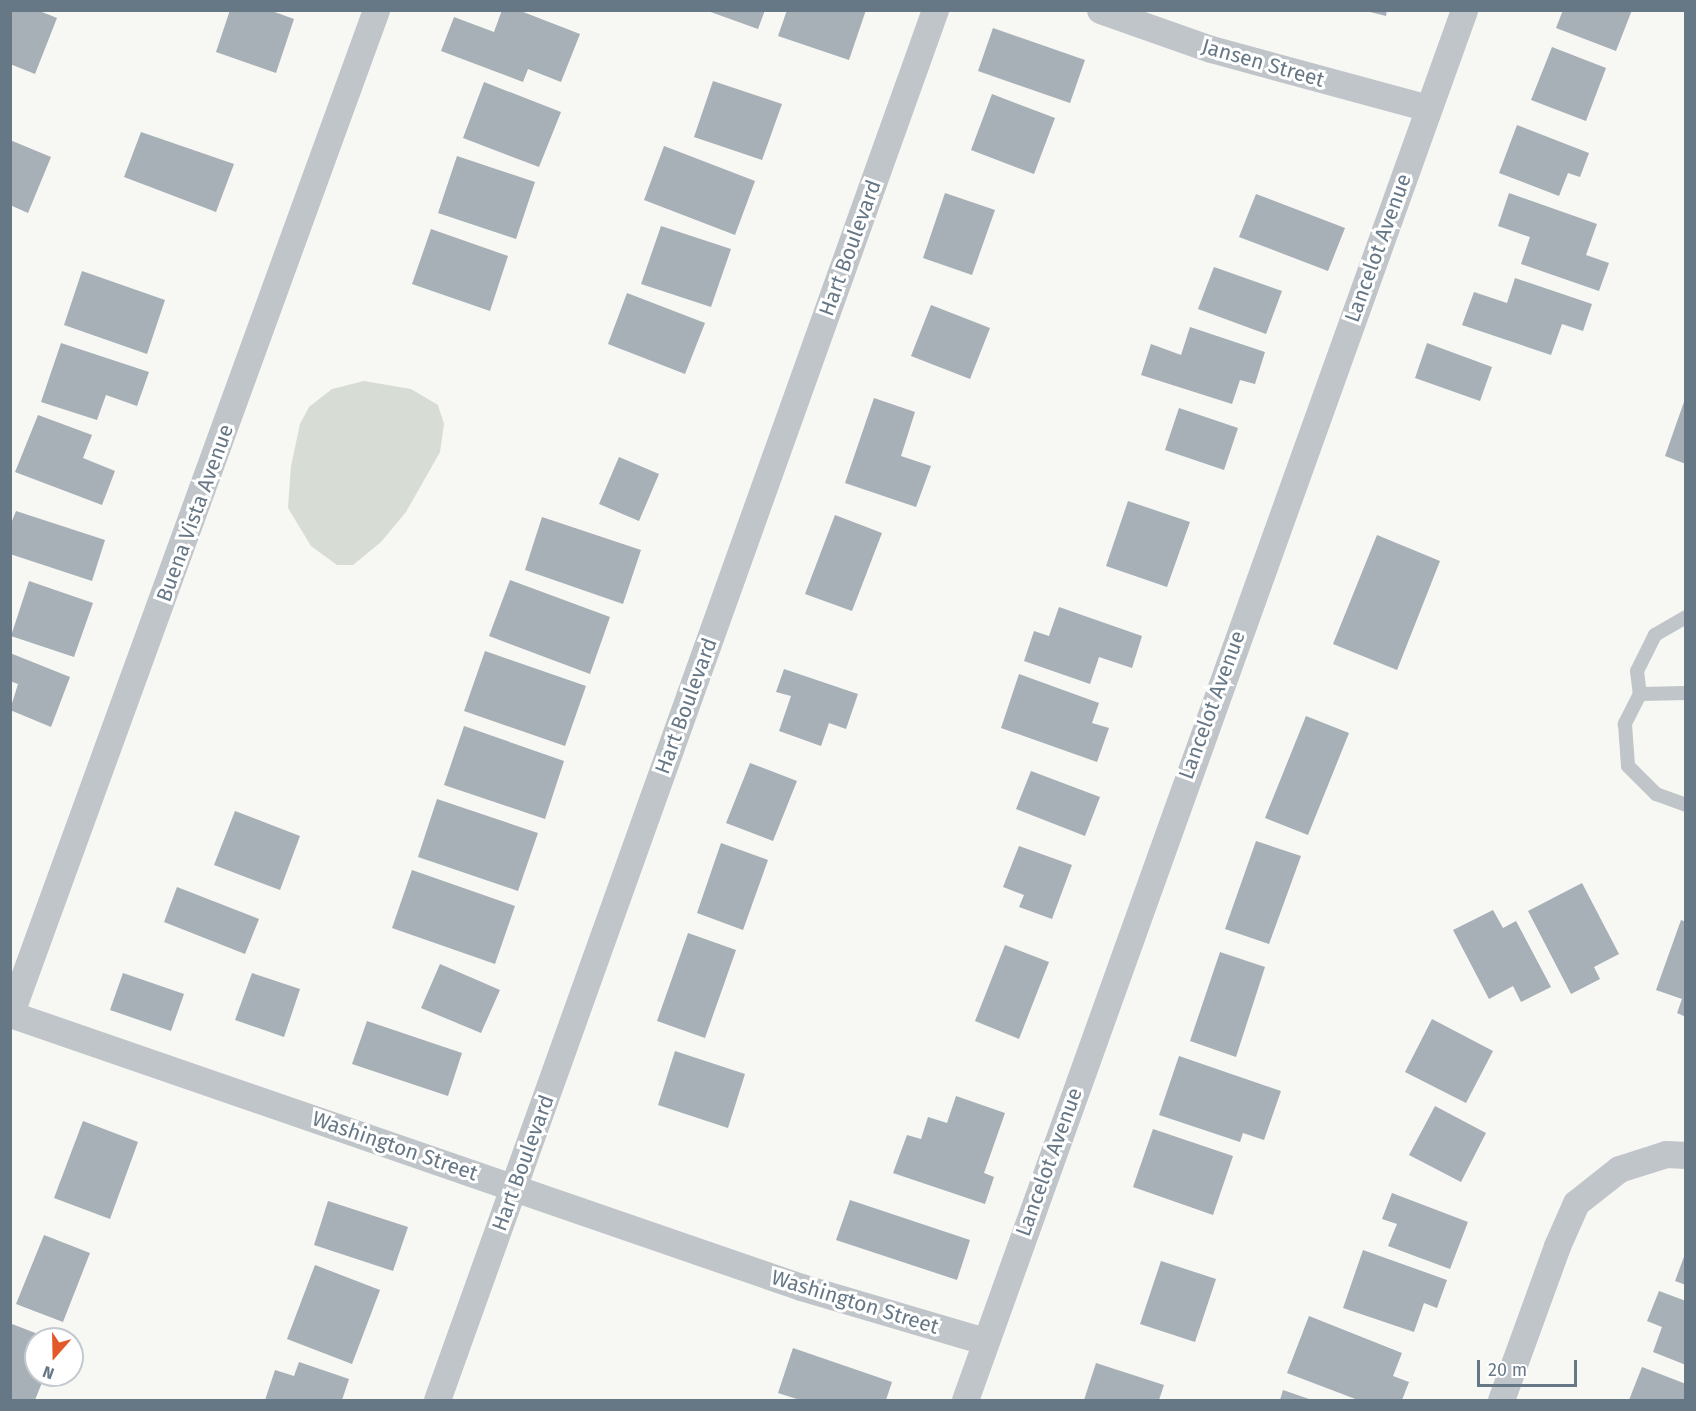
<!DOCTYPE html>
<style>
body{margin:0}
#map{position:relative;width:1696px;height:1411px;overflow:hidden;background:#f7f7f4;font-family:"Fira Sans",sans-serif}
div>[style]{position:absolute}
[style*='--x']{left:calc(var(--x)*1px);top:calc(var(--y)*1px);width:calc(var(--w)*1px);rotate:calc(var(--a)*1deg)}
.green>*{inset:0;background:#d7dcd4}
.building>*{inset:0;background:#a7b0b6}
.service>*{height:14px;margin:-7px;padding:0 7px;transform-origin:7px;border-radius:7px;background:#c0c5c9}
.minor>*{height:27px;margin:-13.5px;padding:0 13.5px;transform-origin:13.5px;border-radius:13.5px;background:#c0c5c9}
span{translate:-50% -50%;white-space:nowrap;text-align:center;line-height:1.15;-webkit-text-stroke:6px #fff;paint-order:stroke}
.street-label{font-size:21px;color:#667786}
.frame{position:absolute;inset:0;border:12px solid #667786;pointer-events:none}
.north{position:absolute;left:24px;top:1327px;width:60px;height:60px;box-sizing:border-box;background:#fff;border:2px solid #c2c9cf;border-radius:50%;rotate:200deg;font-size:16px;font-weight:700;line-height:24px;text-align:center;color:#667786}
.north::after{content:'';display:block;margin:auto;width:21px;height:27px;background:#e35829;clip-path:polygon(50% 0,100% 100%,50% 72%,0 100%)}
.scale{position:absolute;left:1477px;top:1360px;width:100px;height:27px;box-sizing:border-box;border:3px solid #667786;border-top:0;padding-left:8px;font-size:18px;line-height:21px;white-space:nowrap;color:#667786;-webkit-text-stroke:4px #fff;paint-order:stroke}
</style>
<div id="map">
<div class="green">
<i style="clip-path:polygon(364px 381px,411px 389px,438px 405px,444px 424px,440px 452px,406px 512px,381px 542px,353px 565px,337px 565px,311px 546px,288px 508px,291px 466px,300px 424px,309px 407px,332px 389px)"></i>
</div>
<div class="building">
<i style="clip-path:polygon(10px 10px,37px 10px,57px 18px,35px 74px,10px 64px)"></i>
<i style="clip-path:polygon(230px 10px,269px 10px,294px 19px,276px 73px,216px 52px)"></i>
<i style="clip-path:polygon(502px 10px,518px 10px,580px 34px,561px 82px,528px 69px,523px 82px,441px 51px,454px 17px,494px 32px)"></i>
<i style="clip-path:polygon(705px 10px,765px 10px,758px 29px)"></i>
<i style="clip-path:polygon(787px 10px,866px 10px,849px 60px,778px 36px)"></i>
<i style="clip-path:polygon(1362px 10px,1387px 10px,1386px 16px)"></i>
<i style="clip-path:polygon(1563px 10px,1632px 10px,1616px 51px,1556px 28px)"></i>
<i style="clip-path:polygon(993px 28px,1085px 60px,1070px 103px,978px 71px)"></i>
<i style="clip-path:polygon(1552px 47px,1606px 68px,1586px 121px,1531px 100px)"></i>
<i style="clip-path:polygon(713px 81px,782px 104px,762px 160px,694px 137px)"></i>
<i style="clip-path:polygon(484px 82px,561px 112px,539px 167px,463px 138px)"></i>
<i style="clip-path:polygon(992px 94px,1055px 118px,1034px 174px,971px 150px)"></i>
<i style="clip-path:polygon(1517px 125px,1589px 153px,1580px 177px,1568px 173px,1559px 196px,1499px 173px)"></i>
<i style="clip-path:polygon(141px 132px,234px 164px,216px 212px,124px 177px)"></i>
<i style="clip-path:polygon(10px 140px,51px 157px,28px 213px,10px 205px)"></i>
<i style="clip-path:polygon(664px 146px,755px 181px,735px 235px,644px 200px)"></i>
<i style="clip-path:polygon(457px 156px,535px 182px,516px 239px,438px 213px)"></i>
<i style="clip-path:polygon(945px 193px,995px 210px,972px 275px,923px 258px)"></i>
<i style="clip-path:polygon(1509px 193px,1597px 224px,1586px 255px,1609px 263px,1599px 291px,1521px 264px,1530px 237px,1498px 226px)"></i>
<i style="clip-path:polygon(1256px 194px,1345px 228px,1328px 271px,1239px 237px)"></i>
<i style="clip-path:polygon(661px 226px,731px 249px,711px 307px,641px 284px)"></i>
<i style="clip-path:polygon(431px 229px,508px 256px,490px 311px,412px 284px)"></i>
<i style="clip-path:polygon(1214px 267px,1282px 291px,1266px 334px,1198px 309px)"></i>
<i style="clip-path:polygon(82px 271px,165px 300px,147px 354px,64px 325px)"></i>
<i style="clip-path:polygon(1515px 278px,1592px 304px,1583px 331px,1562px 324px,1551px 355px,1462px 325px,1474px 292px,1507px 303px)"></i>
<i style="clip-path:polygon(627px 293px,705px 323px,685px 374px,608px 344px)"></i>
<i style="clip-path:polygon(931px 305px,990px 328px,970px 379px,911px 356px)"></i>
<i style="clip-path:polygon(1190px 327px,1265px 352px,1255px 384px,1240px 380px,1232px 404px,1141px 375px,1151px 344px,1181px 355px)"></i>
<i style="clip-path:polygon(61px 343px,149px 372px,137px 406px,106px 395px,97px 420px,41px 402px)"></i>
<i style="clip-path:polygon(1427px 343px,1492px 367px,1480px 401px,1415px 378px)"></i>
<i style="clip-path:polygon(874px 398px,915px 412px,901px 456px,931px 466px,916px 507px,845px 483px)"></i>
<i style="clip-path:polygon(1685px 399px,1686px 399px,1686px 464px,1665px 456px)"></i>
<i style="clip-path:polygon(1179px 408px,1238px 428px,1224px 470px,1165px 450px)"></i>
<i style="clip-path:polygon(38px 415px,92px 435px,83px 458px,115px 471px,102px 505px,15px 472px)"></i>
<i style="clip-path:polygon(619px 457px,659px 474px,639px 521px,599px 504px)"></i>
<i style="clip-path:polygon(1128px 501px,1190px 522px,1167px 587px,1106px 566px)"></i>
<i style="clip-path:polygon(16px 511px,105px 540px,92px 581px,10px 554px,10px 526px)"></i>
<i style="clip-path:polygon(835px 515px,882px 533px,852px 611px,805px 594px)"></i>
<i style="clip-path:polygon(542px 517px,641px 550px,623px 604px,525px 570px)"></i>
<i style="clip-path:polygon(1377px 535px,1440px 561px,1397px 670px,1333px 644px)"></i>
<i style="clip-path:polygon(510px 580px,610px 617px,590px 674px,489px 636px)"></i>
<i style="clip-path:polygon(29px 581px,93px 603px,74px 657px,11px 636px)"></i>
<i style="clip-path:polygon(1059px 607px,1142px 636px,1132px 668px,1099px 657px,1090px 684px,1024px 661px,1034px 631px,1049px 636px)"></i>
<i style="clip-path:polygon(485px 651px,586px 686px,565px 746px,464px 711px)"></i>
<i style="clip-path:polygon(10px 653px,70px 677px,51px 727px,10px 710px,18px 684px,10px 681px)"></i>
<i style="clip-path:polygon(784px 669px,858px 694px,846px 729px,829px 723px,821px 746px,779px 731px,791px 696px,776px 692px)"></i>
<i style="clip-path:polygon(1019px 674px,1099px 703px,1092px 723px,1109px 728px,1097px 762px,1001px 728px)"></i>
<i style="clip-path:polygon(1306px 716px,1349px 733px,1308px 835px,1265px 818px)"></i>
<i style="clip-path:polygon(464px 726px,564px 761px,545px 819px,444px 785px)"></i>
<i style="clip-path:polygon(750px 763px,797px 781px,773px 841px,726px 823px)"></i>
<i style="clip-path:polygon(1031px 771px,1100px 797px,1085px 836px,1016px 809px)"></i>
<i style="clip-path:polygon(437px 799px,538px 833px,518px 891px,418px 857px)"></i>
<i style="clip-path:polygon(235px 811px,300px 836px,280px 890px,214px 865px)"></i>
<i style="clip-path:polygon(1256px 841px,1301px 856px,1269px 944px,1225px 929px)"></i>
<i style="clip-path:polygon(721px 843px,768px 860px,743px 930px,697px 913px)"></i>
<i style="clip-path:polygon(1019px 846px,1072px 865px,1052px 919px,1019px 907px,1024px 895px,1003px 887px)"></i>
<i style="clip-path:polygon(412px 870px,515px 906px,495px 964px,392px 928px)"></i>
<i style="clip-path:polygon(1582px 883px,1619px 954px,1594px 967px,1600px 979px,1571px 994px,1528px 911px)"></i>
<i style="clip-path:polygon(177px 887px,259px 919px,245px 954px,164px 922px)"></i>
<i style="clip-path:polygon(1493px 910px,1503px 928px,1516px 921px,1551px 987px,1521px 1002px,1513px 986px,1489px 999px,1453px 930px)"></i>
<i style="clip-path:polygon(1681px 920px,1686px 922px,1686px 1017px,1677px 1013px,1682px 999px,1656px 990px)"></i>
<i style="clip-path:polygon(688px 933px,736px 950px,705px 1038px,657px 1021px)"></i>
<i style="clip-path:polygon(1005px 945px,1049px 962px,1019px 1039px,975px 1021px)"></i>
<i style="clip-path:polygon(1220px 952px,1265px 967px,1236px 1057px,1190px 1041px)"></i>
<i style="clip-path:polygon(440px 964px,500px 990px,481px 1033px,421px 1008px)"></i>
<i style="clip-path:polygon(123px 973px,184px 994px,171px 1031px,110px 1010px)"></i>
<i style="clip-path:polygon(252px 973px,300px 989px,284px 1037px,235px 1020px)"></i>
<i style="clip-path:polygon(1432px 1019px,1493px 1051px,1466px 1103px,1405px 1072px)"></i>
<i style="clip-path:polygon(367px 1021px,462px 1053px,448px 1096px,352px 1064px)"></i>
<i style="clip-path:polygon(675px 1051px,745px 1074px,728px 1128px,658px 1105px)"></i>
<i style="clip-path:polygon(1179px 1056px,1281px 1091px,1264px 1140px,1243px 1133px,1240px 1142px,1159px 1115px)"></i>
<i style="clip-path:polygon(956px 1096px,1005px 1113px,984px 1173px,994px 1177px,985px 1204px,893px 1173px,907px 1135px,921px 1139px,928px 1117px,947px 1123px)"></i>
<i style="clip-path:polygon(1435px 1106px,1486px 1133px,1461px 1182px,1409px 1155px)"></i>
<i style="clip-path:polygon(83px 1121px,138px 1142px,110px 1219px,54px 1198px)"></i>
<i style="clip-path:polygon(1153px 1129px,1233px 1156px,1213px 1215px,1133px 1187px)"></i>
<i style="clip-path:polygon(1392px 1193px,1468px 1222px,1450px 1269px,1388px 1246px,1397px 1224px,1382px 1219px)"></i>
<i style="clip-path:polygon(850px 1200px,970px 1240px,957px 1280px,836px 1240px)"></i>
<i style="clip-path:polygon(328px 1201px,408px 1227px,393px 1271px,314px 1245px)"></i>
<i style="clip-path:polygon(44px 1235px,90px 1253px,63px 1322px,16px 1304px)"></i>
<i style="clip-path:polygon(1363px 1250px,1447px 1280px,1437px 1308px,1424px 1303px,1414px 1332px,1343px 1308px)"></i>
<i style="clip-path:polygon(1685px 1254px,1686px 1254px,1686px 1285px,1675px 1281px)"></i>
<i style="clip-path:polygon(1161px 1261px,1216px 1279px,1195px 1342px,1140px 1324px)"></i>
<i style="clip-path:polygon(315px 1265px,380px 1290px,352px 1364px,287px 1339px)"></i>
<i style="clip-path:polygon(1659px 1291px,1686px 1301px,1686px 1365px,1653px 1352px,1662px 1327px,1647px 1321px)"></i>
<i style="clip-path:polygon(1309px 1316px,1402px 1353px,1393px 1376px,1409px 1382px,1402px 1400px,1358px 1400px,1287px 1373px)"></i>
<i style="clip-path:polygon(12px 1324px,51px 1339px,36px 1339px,36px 1375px,45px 1375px,35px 1400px,10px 1400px)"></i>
<i style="clip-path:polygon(793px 1348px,892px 1382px,886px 1400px,800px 1400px,778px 1393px)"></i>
<i style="clip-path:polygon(299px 1362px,349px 1379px,342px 1400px,265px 1400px,275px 1370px,294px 1376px)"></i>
<i style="clip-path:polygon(1096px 1363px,1164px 1385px,1159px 1400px,1084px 1400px)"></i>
<i style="clip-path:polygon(1642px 1367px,1686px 1384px,1686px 1400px,1629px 1400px)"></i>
<i style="clip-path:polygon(1283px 1390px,1312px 1400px,1280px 1400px)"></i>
</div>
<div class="service">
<i style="--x:1686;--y:617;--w:36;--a:150"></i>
<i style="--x:1655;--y:635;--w:40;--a:116.6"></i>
<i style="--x:1637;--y:671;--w:23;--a:83"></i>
<i style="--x:1640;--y:694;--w:34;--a:117"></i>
<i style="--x:1625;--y:724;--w:42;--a:85.9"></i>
<i style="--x:1628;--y:766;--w:40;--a:45"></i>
<i style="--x:1656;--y:794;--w:32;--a:20"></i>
<i style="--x:1640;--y:694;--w:46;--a:-1.2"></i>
</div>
<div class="minor">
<i style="--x:1100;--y:10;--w:118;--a:19.4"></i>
<i style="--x:1211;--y:49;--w:225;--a:15.2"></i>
<i style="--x:10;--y:1014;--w:837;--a:19.04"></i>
<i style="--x:801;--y:1287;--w:192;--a:16.4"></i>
<i style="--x:10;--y:1015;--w:1070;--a:-69.99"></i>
<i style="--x:437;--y:1400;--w:1477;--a:-70.29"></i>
<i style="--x:965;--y:1400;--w:1477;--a:-70.25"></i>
<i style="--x:1501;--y:1400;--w:164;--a:-70"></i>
<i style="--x:1557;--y:1246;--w:47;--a:-66.2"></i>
<i style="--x:1576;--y:1203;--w:55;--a:-38.3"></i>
<i style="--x:1619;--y:1169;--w:49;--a:-17.7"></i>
<i style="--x:1666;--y:1154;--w:20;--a:3"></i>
</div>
<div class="street-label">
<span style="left:1263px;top:63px;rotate:16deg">Jansen Street</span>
<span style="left:850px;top:248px;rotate:-70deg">Hart Boulevard</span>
<span style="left:1378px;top:248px;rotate:-70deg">Lancelot Avenue</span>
<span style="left:195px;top:513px;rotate:-70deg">Buena Vista Avenue</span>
<span style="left:1212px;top:705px;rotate:-70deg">Lancelot Avenue</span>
<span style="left:686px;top:706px;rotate:-70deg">Hart Boulevard</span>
<span style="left:395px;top:1146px;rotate:19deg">Washington Street</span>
<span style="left:1049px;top:1162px;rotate:-70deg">Lancelot Avenue</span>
<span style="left:523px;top:1163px;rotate:-70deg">Hart Boulevard</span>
<span style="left:855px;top:1302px;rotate:17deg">Washington Street</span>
</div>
<div class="frame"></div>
<div class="north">N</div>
<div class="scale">20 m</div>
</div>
